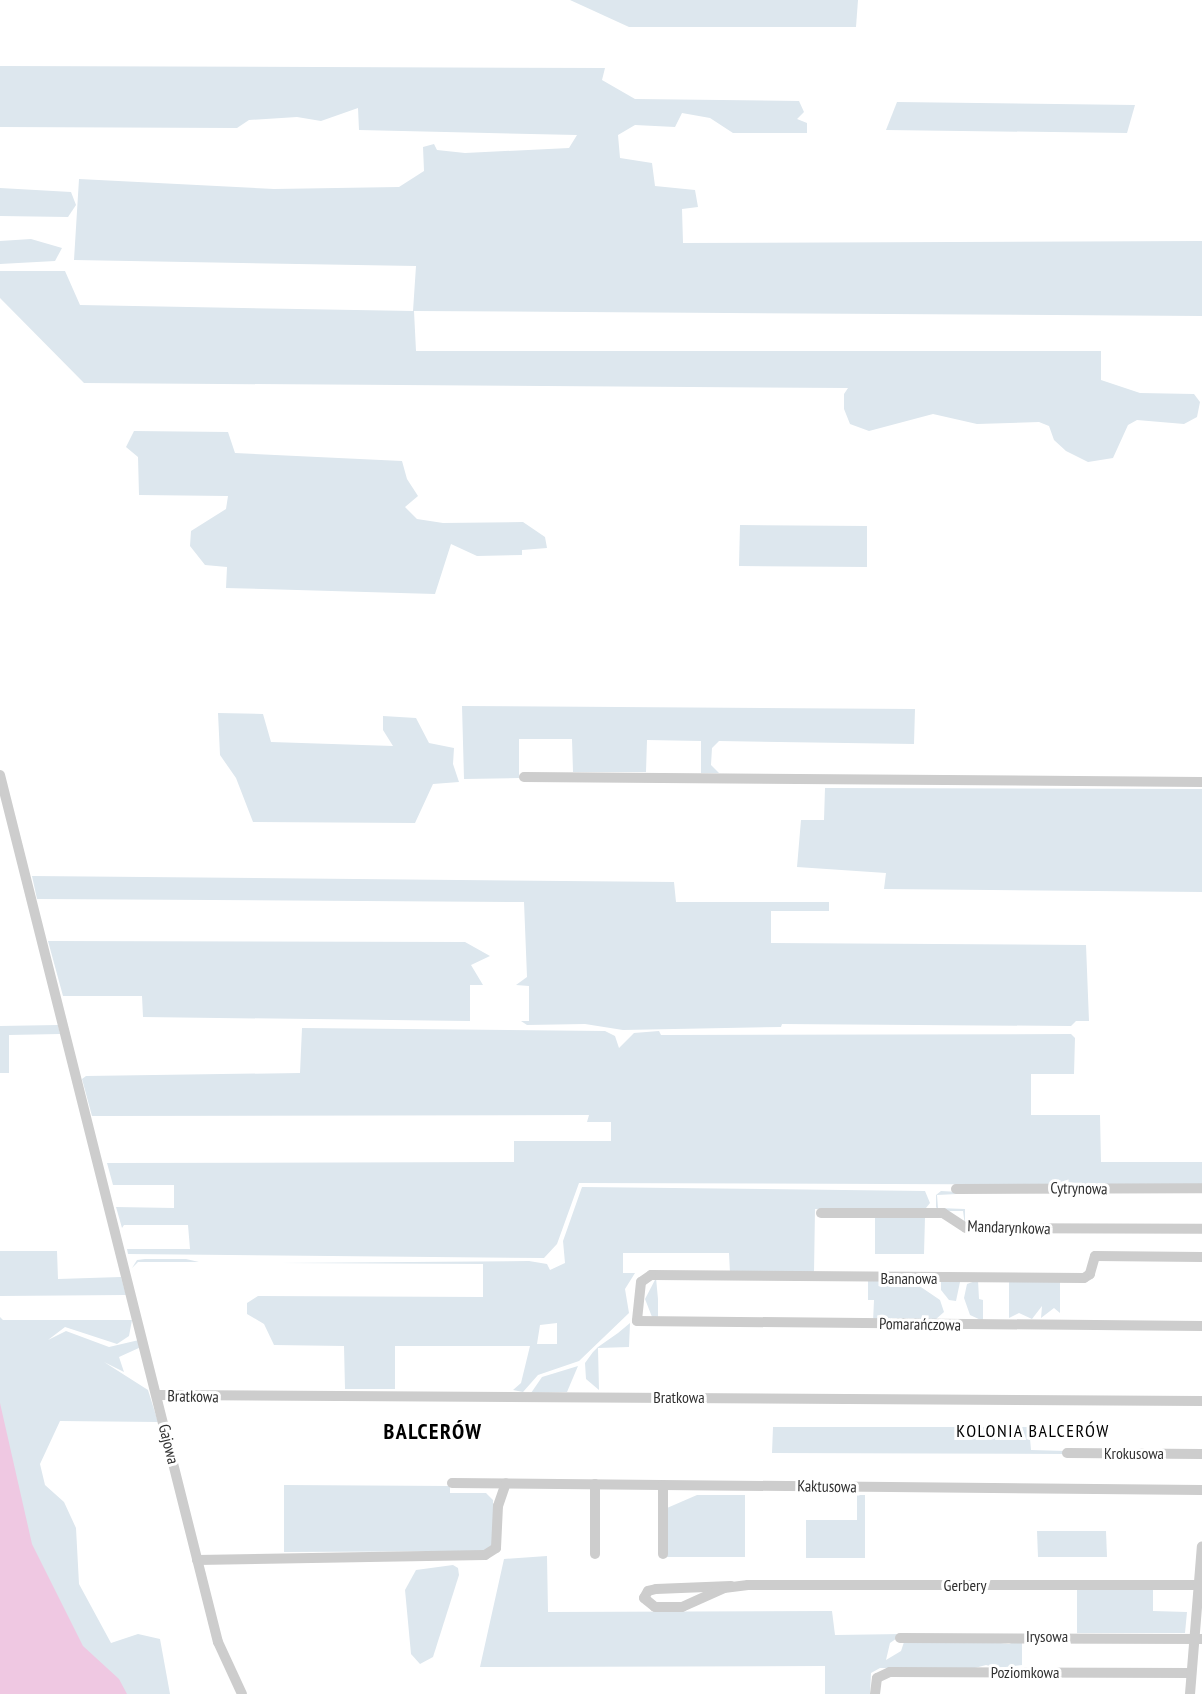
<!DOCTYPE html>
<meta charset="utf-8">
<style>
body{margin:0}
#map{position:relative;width:1202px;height:1694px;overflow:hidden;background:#fff;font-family:"PT Sans Narrow",sans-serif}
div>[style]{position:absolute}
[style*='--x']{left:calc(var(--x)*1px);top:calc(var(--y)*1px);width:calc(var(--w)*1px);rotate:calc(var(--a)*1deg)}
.green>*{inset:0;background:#dde7ee}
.water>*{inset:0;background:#efc8e2}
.minor>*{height:10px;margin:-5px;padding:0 5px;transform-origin:5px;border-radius:5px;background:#cdcdcd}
span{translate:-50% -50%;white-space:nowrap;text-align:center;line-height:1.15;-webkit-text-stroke:6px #fff;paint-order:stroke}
.street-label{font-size:16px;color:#303030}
.neighbourhood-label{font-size:18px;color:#000;letter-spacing:1.5px}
.district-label{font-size:22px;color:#000;font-weight:700;letter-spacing:1.5px}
</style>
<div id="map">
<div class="green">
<i style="clip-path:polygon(570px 0,858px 0,856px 27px,629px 27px)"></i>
<i style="clip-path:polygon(0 66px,605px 68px,602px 80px,635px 99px,799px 101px,804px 112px,797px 119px,807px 123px,807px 133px,733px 133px,710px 118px,682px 113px,675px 127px,635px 125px,618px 135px,620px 158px,652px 163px,655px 186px,695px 190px,698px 207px,682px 209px,683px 243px,1202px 241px,1202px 316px,414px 311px,416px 351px,1101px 351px,1101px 380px,1140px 393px,1194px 394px,1200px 402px,1197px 417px,1184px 424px,1137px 420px,1128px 425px,1113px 458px,1088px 462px,1066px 451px,1054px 440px,1049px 426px,1039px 422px,977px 424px,933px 414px,869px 431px,850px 424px,844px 409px,844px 394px,848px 388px,84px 383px,0 298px,0 271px,65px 271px,80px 305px,413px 311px,416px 266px,74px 260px,79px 179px,274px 189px,399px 187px,424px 171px,423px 147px,434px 144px,437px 150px,465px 153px,569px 148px,577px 135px,359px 130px,358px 108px,321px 121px,297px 117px,249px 120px,237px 128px,0 127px)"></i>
<i style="clip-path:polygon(897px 102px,1135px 105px,1127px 133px,886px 130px)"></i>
<i style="clip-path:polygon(0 188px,71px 192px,76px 205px,68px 217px,0 216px)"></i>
<i style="clip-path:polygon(31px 239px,62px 248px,55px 261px,0 264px,0 241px)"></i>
<i style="clip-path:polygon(134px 431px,228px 432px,235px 453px,402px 461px,407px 479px,418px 496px,405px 507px,417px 519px,443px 523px,523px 522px,545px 537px,547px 548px,522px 550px,522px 555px,477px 556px,451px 544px,435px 594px,226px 588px,227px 567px,205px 565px,190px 546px,191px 531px,226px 509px,228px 496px,139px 495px,138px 457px,126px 447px)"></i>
<i style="clip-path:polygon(740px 525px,867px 526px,867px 567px,739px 566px)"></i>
<i style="clip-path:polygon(462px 706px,915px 709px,914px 744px,719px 741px,712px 748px,711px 765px,719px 773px,701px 773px,701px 741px,647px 740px,646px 772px,573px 772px,572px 739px,519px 739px,519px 778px,464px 779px)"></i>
<i style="clip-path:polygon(218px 713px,263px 714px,271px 742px,393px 746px,383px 730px,383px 716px,416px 718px,429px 743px,454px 748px,453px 764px,459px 782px,433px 784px,415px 823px,253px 822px,236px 778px,220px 755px)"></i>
<i style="clip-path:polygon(825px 788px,1202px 789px,1202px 892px,884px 889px,886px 873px,797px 867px,801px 820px,824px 820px)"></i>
<i style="clip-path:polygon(32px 876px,674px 882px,676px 902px,829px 902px,829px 911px,771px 911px,771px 943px,1086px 945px,1089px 1021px,1076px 1021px,1071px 1026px,782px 1024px,781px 1027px,623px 1030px,585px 1024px,527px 1025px,521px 1021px,529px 1021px,529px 986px,516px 985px,527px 977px,524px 902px,37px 899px)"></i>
<i style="clip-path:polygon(48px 941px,465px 942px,490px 956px,471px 965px,483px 985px,470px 985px,470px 1021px,143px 1017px,142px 996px,63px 996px)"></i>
<i style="clip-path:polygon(58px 1025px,60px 1034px,9px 1035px,9px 1073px,0 1073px,0 1026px)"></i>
<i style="clip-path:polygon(302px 1028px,605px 1031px,615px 1036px,619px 1048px,634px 1033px,659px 1031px,661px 1035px,1071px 1034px,1075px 1038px,1074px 1074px,1031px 1074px,1031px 1115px,1100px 1115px,1101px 1162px,1202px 1162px,1202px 1185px,579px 1183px,557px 1244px,544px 1258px,128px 1254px,127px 1249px,190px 1249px,188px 1225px,124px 1225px,122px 1228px,116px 1207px,174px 1208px,174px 1185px,113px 1185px,107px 1163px,514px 1162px,514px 1141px,611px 1141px,611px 1122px,587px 1122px,589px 1115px,92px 1116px,82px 1079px,86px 1076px,300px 1073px)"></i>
<i style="clip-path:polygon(evenodd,582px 1187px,925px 1191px,930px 1203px,926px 1208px,815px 1209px,814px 1274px,730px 1273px,729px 1253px,623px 1253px,623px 1273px,635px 1273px,625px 1289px,629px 1313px,579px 1361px,538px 1375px,523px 1392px,513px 1390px,521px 1383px,530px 1346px,395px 1346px,395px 1389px,345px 1389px,344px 1346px,274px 1345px,264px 1324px,247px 1314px,247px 1303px,258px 1296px,483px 1297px,483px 1264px,279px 1263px,529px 1261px,547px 1264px,550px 1270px,565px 1263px,563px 1241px,582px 1187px,557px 1323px,557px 1344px,537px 1344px,540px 1325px,557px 1323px)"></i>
<i style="clip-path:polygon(941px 1191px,977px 1193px,937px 1195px,938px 1208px,965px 1209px,965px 1226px,963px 1211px,947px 1211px,938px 1210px,936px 1207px,936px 1195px)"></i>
<i style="clip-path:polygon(875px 1217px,925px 1217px,924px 1254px,875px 1254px)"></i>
<i style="clip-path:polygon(0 1251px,57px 1251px,58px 1279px,121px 1277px,126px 1295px,0 1296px)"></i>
<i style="clip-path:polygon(145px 1259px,186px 1259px,199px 1262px,138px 1262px,132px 1268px,137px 1260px)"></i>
<i style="clip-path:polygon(656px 1278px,658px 1299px,658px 1320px,652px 1317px,645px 1299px)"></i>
<i style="clip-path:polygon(868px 1279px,915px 1283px,940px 1300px,944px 1312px,935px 1320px,873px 1322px,874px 1300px,868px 1300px)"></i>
<i style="clip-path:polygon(978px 1280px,979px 1299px,983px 1300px,983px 1321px,970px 1315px,964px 1298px,967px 1284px)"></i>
<i style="clip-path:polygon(1009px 1280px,1060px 1280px,1060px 1313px,1054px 1308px,1041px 1318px,1042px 1306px,1032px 1319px,1019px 1313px,1009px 1318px)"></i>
<i style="clip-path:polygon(941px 1282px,960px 1282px,956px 1301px,949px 1300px,941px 1290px)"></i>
<i style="clip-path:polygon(0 1317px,3px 1320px,132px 1320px,129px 1336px,117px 1344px,65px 1327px,48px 1340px,66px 1331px,109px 1347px,139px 1340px,141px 1347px,119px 1357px,124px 1372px,104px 1362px,148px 1390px,158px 1422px,60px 1421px,40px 1464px,45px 1485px,64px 1502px,76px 1528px,79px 1584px,111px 1643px,138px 1634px,160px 1639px,170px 1694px,0 1694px)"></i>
<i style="clip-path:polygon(630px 1323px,629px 1347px,598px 1348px,599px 1390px,586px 1379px,585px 1363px,593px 1352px,598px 1347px,618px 1333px)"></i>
<i style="clip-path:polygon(578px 1366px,567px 1392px,531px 1393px,542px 1377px)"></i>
<i style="clip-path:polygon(773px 1427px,1029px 1427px,1031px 1450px,1066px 1451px,1066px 1454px,772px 1453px)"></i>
<i style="clip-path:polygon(284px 1485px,450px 1486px,450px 1493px,486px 1493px,493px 1500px,493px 1544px,485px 1551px,284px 1552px)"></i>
<i style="clip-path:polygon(697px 1495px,745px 1495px,745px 1557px,667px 1557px,667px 1508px)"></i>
<i style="clip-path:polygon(857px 1495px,865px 1495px,865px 1558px,806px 1558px,806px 1520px,857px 1520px)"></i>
<i style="clip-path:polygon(1037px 1531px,1106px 1531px,1107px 1557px,1038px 1557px)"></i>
<i style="clip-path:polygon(547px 1556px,548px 1612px,832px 1611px,835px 1635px,903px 1634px,890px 1643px,886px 1660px,901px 1651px,904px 1642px,983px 1641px,1009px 1644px,1022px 1639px,1022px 1665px,997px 1668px,986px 1665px,971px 1669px,880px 1668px,871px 1673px,870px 1694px,825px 1694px,825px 1666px,480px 1667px,504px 1559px)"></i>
<i style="clip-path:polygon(453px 1565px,458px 1568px,459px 1575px,433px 1657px,420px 1664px,411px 1654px,405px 1590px,416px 1570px)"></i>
<i style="clip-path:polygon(1153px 1586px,1153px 1611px,1187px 1612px,1185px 1633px,1077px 1633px,1077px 1587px)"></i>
</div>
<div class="water">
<i style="clip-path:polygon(0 1403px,32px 1544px,83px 1646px,119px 1679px,127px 1694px,0 1694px)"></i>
</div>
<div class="minor">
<i style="--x:0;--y:775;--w:894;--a:75.89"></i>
<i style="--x:218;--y:1642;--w:57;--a:65.2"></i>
<i style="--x:524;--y:777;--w:678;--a:0.42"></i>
<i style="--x:956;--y:1189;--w:246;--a:-0.2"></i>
<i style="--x:821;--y:1213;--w:122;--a:0"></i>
<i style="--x:943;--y:1213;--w:27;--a:33"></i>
<i style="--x:966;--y:1228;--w:236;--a:0.2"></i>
<i style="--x:1202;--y:1257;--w:107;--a:-179.5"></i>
<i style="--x:1095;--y:1256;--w:19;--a:106"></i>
<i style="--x:1090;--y:1274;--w:7;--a:146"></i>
<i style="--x:1084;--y:1278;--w:433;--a:-179.6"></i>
<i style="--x:651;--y:1275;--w:12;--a:145"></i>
<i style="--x:641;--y:1282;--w:39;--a:96"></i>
<i style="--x:637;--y:1321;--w:565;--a:0.51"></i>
<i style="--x:157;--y:1395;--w:1045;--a:0.33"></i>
<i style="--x:1067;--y:1453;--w:135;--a:0.4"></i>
<i style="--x:452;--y:1483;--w:750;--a:0.53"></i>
<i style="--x:595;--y:1554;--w:70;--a:-90"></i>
<i style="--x:663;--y:1554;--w:69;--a:-90"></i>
<i style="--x:197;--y:1560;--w:288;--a:-1"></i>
<i style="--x:485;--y:1555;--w:13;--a:-32"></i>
<i style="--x:496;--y:1548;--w:42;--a:-87.3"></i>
<i style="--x:498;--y:1506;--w:24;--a:-71"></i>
<i style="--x:731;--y:1586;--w:75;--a:177.7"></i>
<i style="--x:656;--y:1589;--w:8;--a:166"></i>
<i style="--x:648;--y:1591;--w:8;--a:120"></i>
<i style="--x:644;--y:1598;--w:14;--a:39"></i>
<i style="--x:655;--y:1607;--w:27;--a:0"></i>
<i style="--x:682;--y:1607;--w:46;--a:-24.3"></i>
<i style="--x:724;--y:1588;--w:24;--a:-7"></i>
<i style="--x:748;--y:1585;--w:451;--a:0"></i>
<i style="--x:900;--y:1638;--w:302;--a:0.2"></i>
<i style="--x:875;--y:1694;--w:16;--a:-83"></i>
<i style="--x:877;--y:1678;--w:14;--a:-25"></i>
<i style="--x:890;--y:1672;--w:301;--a:0.2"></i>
<i style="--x:1190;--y:1694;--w:148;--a:-85.4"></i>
</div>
<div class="street-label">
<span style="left:1079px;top:1188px;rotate:1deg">Cytrynowa</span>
<span style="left:1009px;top:1227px;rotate:2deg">Mandarynkowa</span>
<span style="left:909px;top:1278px">Bananowa</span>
<span style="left:920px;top:1324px;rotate:1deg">Pomarańczowa</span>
<span style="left:193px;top:1396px;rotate:1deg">Bratkowa</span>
<span style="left:679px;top:1397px">Bratkowa</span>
<span style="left:169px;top:1444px;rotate:76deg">Gajowa</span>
<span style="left:1134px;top:1453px">Krokusowa</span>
<span style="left:827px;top:1486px;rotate:1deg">Kaktusowa</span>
<span style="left:965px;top:1585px">Gerbery</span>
<span style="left:1047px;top:1636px">Irysowa</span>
<span style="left:1025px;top:1672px">Poziomkowa</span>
</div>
<div class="neighbourhood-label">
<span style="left:1033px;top:1431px">KOLONIA BALCERÓW</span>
</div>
<div class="district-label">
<span style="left:433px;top:1432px">BALCERÓW</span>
</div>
</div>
